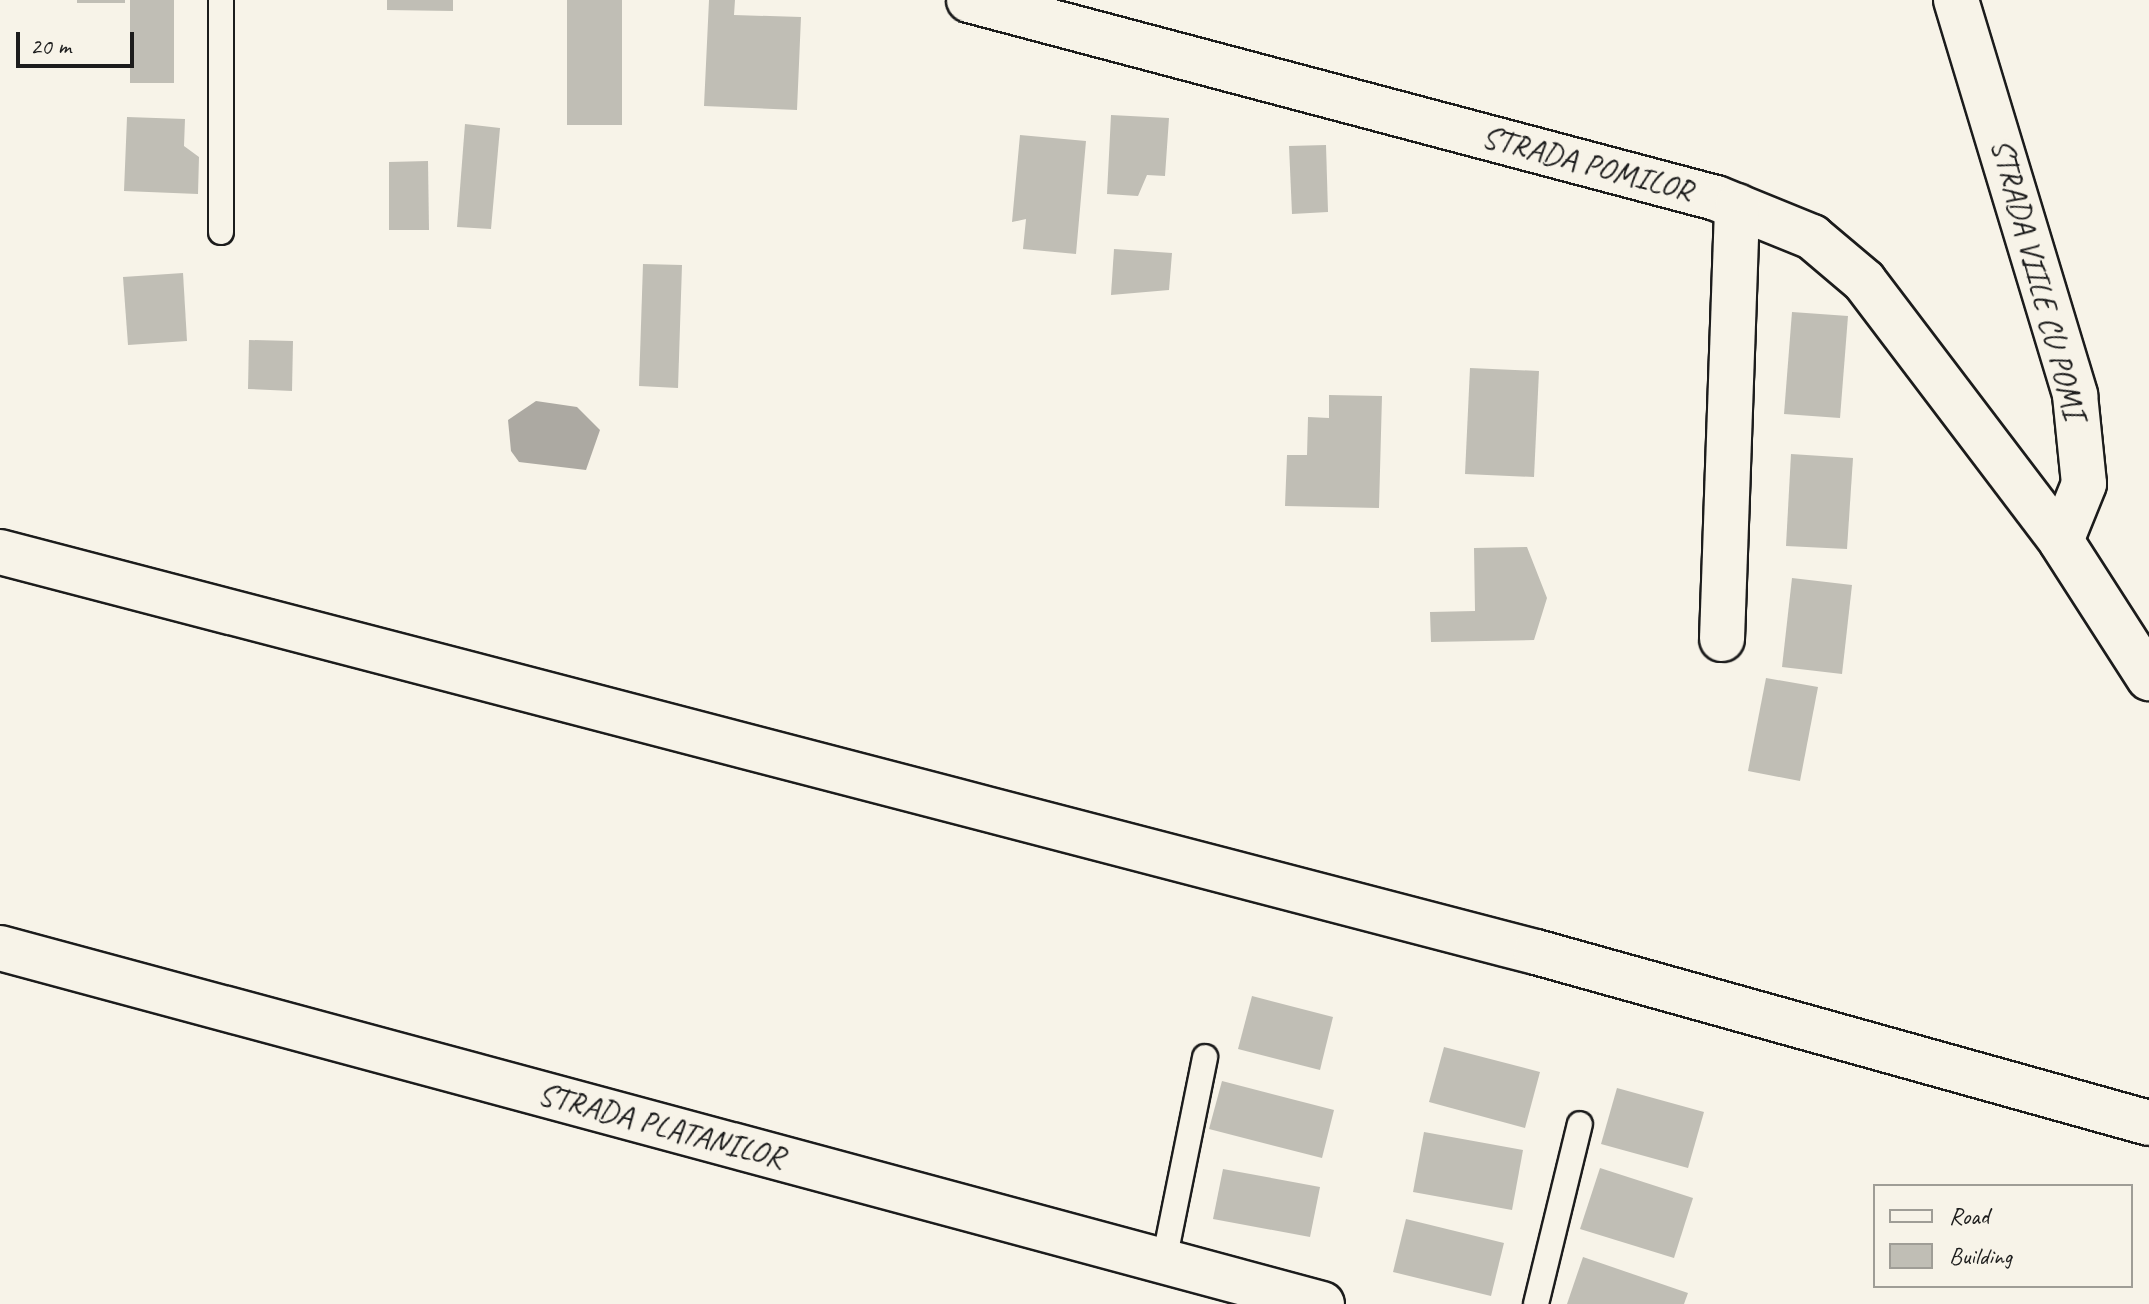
<!DOCTYPE html>
<style>
body{margin:0}
#map{position:relative;width:2149px;height:1304px;overflow:hidden;background:#f7f3e8;font-family:Caveat,sans-serif}
div>[style]{position:absolute}
[style*='--x']{left:calc(var(--x)*1px);top:calc(var(--y)*1px);width:calc(var(--w)*1px);rotate:calc(var(--a)*1deg)}
.water>*{inset:0;background:#aca9a2}
.building>*{inset:0;background:#c0beb5}
.roads{filter:drop-shadow(2px 0 #1c1c1c) drop-shadow(-2px 0 #1c1c1c) drop-shadow(0 2px #1c1c1c) drop-shadow(0 -2px #1c1c1c)}
.lane>*{height:24px;margin:-12px;padding:0 12px;transform-origin:12px;border-radius:12px;background:#f7f3e8}
.street>*{height:44px;margin:-22px;padding:0 22px;transform-origin:22px;border-radius:22px;background:#f7f3e8}
span{translate:-50% -50%;white-space:nowrap;text-align:center;line-height:1.15;-webkit-text-stroke:8px #f7f3e8;paint-order:stroke}
.street-label{font-size:32px;color:#1c1c1c}
.legend{position:absolute;left:1873px;top:1184px;width:260px;height:104px;box-sizing:border-box;background:#f7f3e8;border:2px solid #9f9d96;margin:0;padding:10px 14px;list-style:none;font-size:24px;color:#1c1c1c}
.legend li{display:flex;align-items:center;gap:16px;height:40px}
.legend b{width:40px;border:2px solid #9f9d96}
.scale{position:absolute;left:16px;top:32px;width:118px;height:36px;box-sizing:border-box;border:4px solid #1c1c1c;border-top:0;padding-left:10px;font-size:24px;line-height:28px;white-space:nowrap;color:#1c1c1c;-webkit-text-stroke:6px #f7f3e8;paint-order:stroke}
</style>
<div id="map">
<div class="water">
<i style="clip-path:polygon(536px 401px,577px 407px,600px 430px,586px 470px,519px 462px,511px 451px,508px 420px)"></i>
</div>
<div class="building">
<i style="clip-path:polygon(77px 0,125px 0,125px 3px,77px 3px)"></i>
<i style="clip-path:polygon(130px 0,174px 0,174px 83px,130px 83px)"></i>
<i style="clip-path:polygon(387px 0,453px 0,453px 11px,387px 10px)"></i>
<i style="clip-path:polygon(567px 0,622px 0,622px 125px,567px 125px)"></i>
<i style="clip-path:polygon(709px 0,735px 0,734px 15px,801px 17px,797px 110px,704px 106px)"></i>
<i style="clip-path:polygon(1111px 115px,1169px 118px,1165px 176px,1147px 175px,1138px 196px,1107px 194px)"></i>
<i style="clip-path:polygon(127px 117px,185px 119px,184px 146px,199px 157px,198px 194px,124px 191px)"></i>
<i style="clip-path:polygon(465px 124px,500px 128px,491px 229px,457px 227px)"></i>
<i style="clip-path:polygon(1020px 135px,1086px 141px,1076px 254px,1023px 249px,1026px 219px,1012px 222px)"></i>
<i style="clip-path:polygon(1326px 145px,1328px 212px,1292px 214px,1289px 146px)"></i>
<i style="clip-path:polygon(428px 161px,429px 230px,389px 230px,389px 162px)"></i>
<i style="clip-path:polygon(1114px 249px,1172px 253px,1169px 290px,1111px 295px)"></i>
<i style="clip-path:polygon(643px 264px,682px 265px,678px 388px,639px 386px)"></i>
<i style="clip-path:polygon(183px 273px,187px 341px,128px 345px,123px 277px)"></i>
<i style="clip-path:polygon(1792px 312px,1848px 316px,1840px 418px,1784px 414px)"></i>
<i style="clip-path:polygon(249px 340px,293px 341px,292px 391px,248px 389px)"></i>
<i style="clip-path:polygon(1470px 368px,1539px 371px,1534px 477px,1465px 474px)"></i>
<i style="clip-path:polygon(1329px 395px,1382px 396px,1379px 508px,1285px 506px,1287px 455px,1307px 455px,1308px 417px,1329px 418px)"></i>
<i style="clip-path:polygon(1791px 454px,1853px 458px,1847px 549px,1786px 546px)"></i>
<i style="clip-path:polygon(1527px 547px,1547px 598px,1534px 640px,1431px 642px,1430px 612px,1475px 611px,1474px 548px)"></i>
<i style="clip-path:polygon(1792px 578px,1852px 585px,1842px 674px,1782px 667px)"></i>
<i style="clip-path:polygon(1766px 678px,1818px 687px,1800px 781px,1748px 771px)"></i>
<i style="clip-path:polygon(1252px 996px,1333px 1017px,1320px 1070px,1238px 1049px)"></i>
<i style="clip-path:polygon(1444px 1047px,1540px 1072px,1525px 1128px,1429px 1102px)"></i>
<i style="clip-path:polygon(1222px 1081px,1334px 1110px,1322px 1158px,1209px 1129px)"></i>
<i style="clip-path:polygon(1617px 1088px,1704px 1112px,1688px 1168px,1601px 1144px)"></i>
<i style="clip-path:polygon(1424px 1132px,1523px 1150px,1512px 1210px,1413px 1192px)"></i>
<i style="clip-path:polygon(1600px 1168px,1693px 1198px,1674px 1258px,1580px 1229px)"></i>
<i style="clip-path:polygon(1223px 1169px,1320px 1187px,1310px 1237px,1213px 1219px)"></i>
<i style="clip-path:polygon(1406px 1219px,1504px 1243px,1491px 1296px,1393px 1272px)"></i>
<i style="clip-path:polygon(1583px 1257px,1688px 1293px,1684px 1304px,1567px 1304px)"></i>
</div>
<div class="roads">
<div class="lane">
<i style="--x:221;--y:0;--w:232;--a:90"></i>
<i style="--x:1164;--y:1261;--w:208;--a:-78.6"></i>
<i style="--x:1536;--y:1304;--w:185;--a:-76.3"></i>
</div>
<div class="street">
<i style="--x:969;--y:0;--w:773;--a:14.85"></i>
<i style="--x:1716;--y:198;--w:104;--a:22.1"></i>
<i style="--x:1812;--y:237;--w:68;--a:40.2"></i>
<i style="--x:1864;--y:281;--w:326;--a:52.8"></i>
<i style="--x:2061;--y:541;--w:163;--a:57.3"></i>
<i style="--x:1956;--y:0;--w:413;--a:73.2"></i>
<i style="--x:2075;--y:395;--w:89;--a:84.2"></i>
<i style="--x:2084;--y:484;--w:61;--a:112"></i>
<i style="--x:0;--y:552;--w:1587;--a:14.6"></i>
<i style="--x:1536;--y:952;--w:636;--a:15.59"></i>
<i style="--x:1722;--y:639;--w:433;--a:-88"></i>
<i style="--x:0;--y:948;--w:1369;--a:15.07"></i>
</div>
</div>
<div class="street-label">
<span style="left:1587px;top:164px;rotate:15deg">STRADA POMILOR</span>
<span style="left:2038px;top:279px;rotate:75deg">STRADA VIILE CU POMI</span>
<span style="left:661px;top:1126px;rotate:15deg">STRADA PLATANILOR</span>
</div>
<ul class="legend">
<li><b style="height:10px;background:#f7f3e8"></b>Road</li>
<li><b style="height:22px;background:#c0beb5"></b>Building</li>
</ul>
<div class="scale">20 m</div>
</div>
